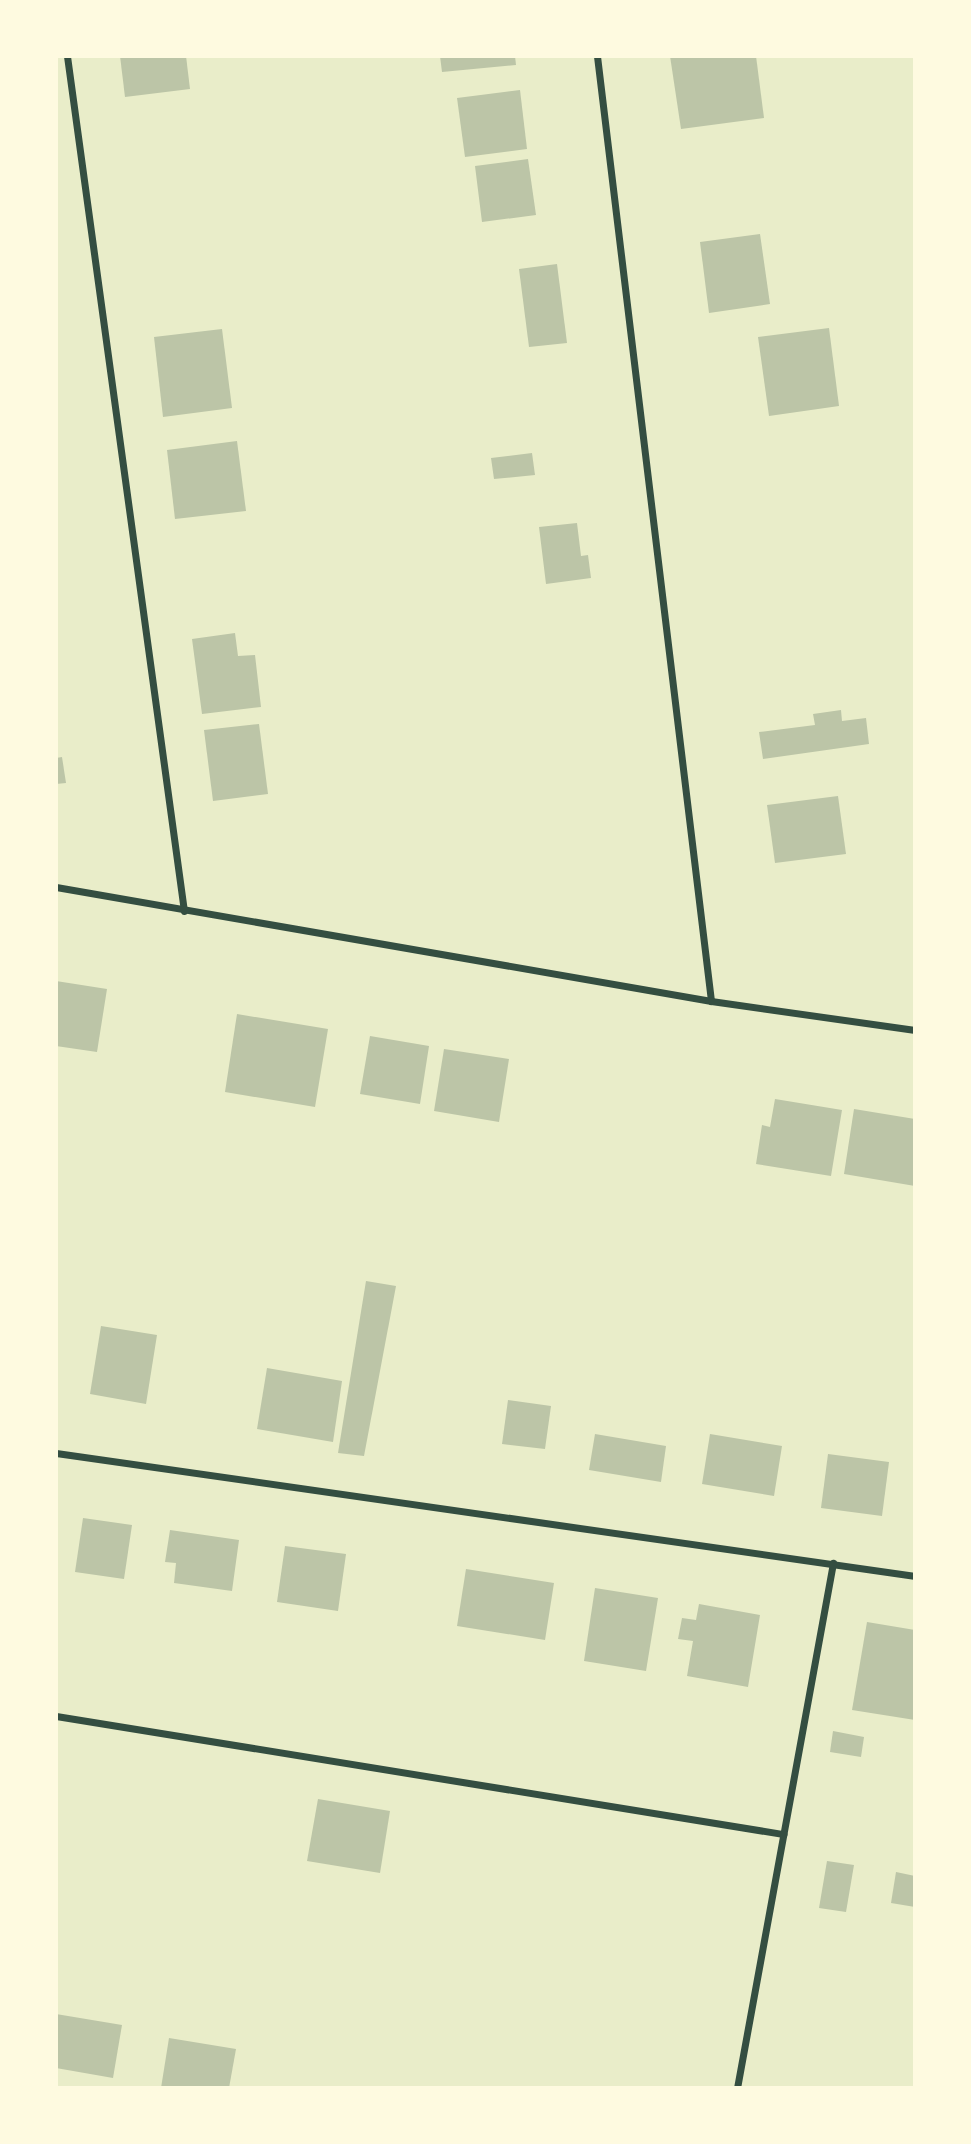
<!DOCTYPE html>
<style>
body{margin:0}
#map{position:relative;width:971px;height:2144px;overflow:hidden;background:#e9edc9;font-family:"Sofia Sans Condensed",sans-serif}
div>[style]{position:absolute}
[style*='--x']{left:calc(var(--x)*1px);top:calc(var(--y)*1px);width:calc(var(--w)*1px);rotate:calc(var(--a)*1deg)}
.building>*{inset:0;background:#bcc5a7}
.minor>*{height:7px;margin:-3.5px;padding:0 3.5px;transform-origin:3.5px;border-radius:3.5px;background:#344e41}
span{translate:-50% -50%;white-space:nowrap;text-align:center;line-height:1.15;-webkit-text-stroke:6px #fefae0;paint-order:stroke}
.frame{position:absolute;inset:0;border:58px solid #fefae0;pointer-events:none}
</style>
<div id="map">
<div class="building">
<i style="clip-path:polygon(120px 56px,186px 56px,190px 89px,125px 97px)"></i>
<i style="clip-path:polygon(440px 56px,515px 56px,516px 65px,442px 72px)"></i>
<i style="clip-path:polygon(670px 56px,756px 56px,764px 118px,681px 129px)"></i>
<i style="clip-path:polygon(520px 90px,527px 149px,465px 157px,457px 98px)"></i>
<i style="clip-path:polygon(528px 159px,536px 215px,482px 222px,475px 166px)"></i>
<i style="clip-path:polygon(760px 234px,770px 304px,709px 313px,700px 242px)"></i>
<i style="clip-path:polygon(557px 264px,567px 343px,529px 347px,519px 269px)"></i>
<i style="clip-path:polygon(829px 328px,839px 406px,769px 416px,758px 337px)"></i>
<i style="clip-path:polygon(222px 329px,232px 408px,163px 417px,154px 337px)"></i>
<i style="clip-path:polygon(237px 441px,246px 511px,175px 519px,167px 450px)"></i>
<i style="clip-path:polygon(532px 453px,535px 475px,494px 479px,491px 458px)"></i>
<i style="clip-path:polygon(577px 523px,581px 556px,588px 555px,591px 578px,546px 584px,539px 527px)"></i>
<i style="clip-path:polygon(235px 633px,238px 656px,255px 655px,261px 707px,202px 714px,192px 639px)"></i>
<i style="clip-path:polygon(841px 710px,842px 721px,866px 718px,869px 744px,763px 759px,759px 732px,815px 725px,813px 714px)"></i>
<i style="clip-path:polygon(259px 724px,268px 794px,213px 801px,204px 730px)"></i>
<i style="clip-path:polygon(62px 757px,66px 783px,56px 784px,56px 758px)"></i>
<i style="clip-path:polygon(838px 796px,846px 854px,775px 863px,767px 805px)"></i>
<i style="clip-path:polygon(56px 981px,107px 989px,97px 1052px,56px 1046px)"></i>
<i style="clip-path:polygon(237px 1014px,328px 1029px,315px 1107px,225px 1092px)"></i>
<i style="clip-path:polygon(370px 1036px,429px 1046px,420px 1104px,360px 1094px)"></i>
<i style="clip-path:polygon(444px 1049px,509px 1059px,499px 1122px,434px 1111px)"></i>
<i style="clip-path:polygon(775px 1099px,842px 1110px,831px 1176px,756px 1164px,762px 1125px,770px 1127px)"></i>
<i style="clip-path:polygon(854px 1109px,915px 1119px,915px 1186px,844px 1174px)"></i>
<i style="clip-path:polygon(366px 1281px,396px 1286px,364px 1456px,338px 1453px)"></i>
<i style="clip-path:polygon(101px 1326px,157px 1335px,146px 1404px,90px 1394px)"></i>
<i style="clip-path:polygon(267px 1368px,342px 1381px,333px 1442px,257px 1429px)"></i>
<i style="clip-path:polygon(508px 1400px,551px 1406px,545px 1449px,502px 1444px)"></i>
<i style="clip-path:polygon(595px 1434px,666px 1446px,661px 1482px,589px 1470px)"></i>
<i style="clip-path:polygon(710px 1434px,782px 1446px,774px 1496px,702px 1484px)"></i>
<i style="clip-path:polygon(828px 1454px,889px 1462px,882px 1516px,821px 1508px)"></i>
<i style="clip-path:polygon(83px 1518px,132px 1525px,124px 1579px,75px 1572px)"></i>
<i style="clip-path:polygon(170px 1530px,239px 1540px,232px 1591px,174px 1583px,176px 1563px,165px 1562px)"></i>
<i style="clip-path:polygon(285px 1546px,346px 1554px,338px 1611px,277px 1602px)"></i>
<i style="clip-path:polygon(466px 1569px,554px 1583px,545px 1640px,457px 1626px)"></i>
<i style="clip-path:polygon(595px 1588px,658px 1598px,646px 1671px,584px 1661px)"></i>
<i style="clip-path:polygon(699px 1604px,760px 1615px,748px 1687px,687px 1676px,693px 1641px,678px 1639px,682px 1618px,696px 1620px)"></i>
<i style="clip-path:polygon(867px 1622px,915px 1630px,915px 1720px,852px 1710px)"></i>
<i style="clip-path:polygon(833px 1731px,864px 1737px,861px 1757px,830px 1752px)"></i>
<i style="clip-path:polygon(318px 1799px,390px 1811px,380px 1873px,307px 1861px)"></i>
<i style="clip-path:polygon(827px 1861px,854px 1865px,846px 1912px,819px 1908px)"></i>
<i style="clip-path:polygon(896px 1872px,915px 1876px,915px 1907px,891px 1903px)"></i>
<i style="clip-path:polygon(56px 2014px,122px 2025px,113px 2078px,56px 2068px)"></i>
<i style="clip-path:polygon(169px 2038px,236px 2049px,229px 2088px,161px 2088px)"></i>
</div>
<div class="minor">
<i style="--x:67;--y:56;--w:863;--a:82.21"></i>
<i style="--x:597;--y:56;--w:952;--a:83.12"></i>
<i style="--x:56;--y:887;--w:665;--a:9.87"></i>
<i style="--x:711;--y:1001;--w:206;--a:8.1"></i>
<i style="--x:56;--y:1453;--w:868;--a:8.15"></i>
<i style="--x:56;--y:1716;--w:737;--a:9.22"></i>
<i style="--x:737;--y:2088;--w:534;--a:-79.64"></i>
</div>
<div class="frame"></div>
</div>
